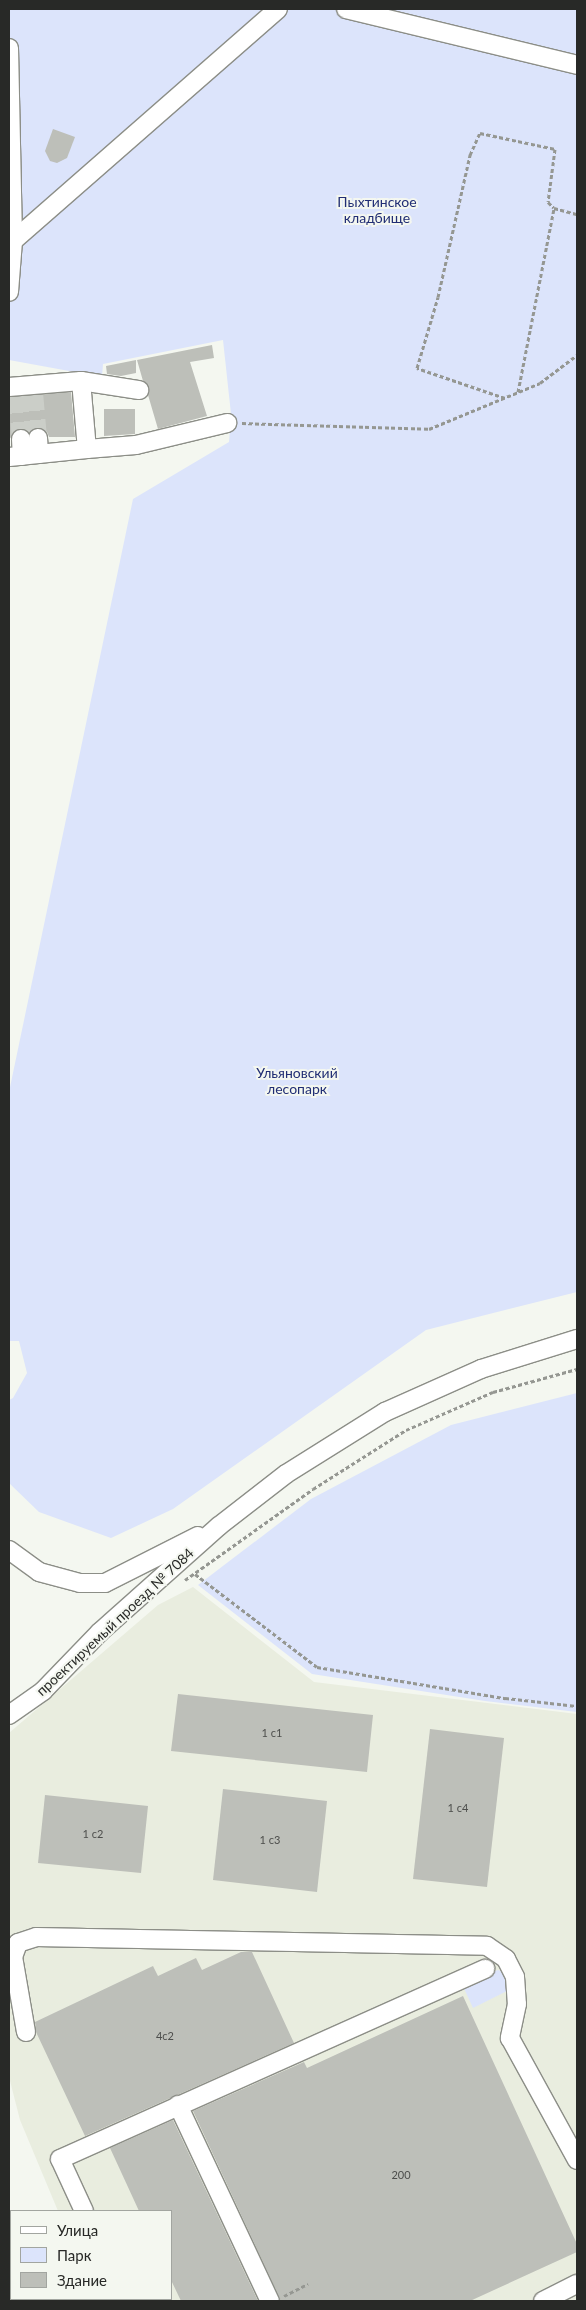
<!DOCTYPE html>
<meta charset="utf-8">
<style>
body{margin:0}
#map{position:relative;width:586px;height:2310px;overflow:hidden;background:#f4f7f0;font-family:Lato,sans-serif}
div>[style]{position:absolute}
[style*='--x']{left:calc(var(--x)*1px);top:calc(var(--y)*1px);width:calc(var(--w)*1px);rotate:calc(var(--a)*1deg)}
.built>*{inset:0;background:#e9eddf}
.green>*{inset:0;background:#dce4fb}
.building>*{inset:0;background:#bdbfb9}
.minor-tunnel>*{height:18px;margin-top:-9px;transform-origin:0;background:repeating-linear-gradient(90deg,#cbcec8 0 18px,transparent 0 27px)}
.path>*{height:3px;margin-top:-1.5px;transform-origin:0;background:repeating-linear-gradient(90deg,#959792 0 4px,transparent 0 6.5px)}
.roads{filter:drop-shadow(1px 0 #8c8e87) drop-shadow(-1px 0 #8c8e87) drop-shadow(0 1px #8c8e87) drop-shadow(0 -1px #8c8e87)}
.minor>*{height:18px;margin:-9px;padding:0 9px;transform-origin:9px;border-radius:9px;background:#fff}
span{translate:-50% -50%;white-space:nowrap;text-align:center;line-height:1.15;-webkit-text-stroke:4px #f4f7f0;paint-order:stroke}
.number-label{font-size:11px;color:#4d4e4c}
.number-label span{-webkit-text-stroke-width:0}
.park-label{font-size:14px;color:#212e74}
.street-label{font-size:14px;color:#282927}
.frame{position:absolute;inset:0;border:10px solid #282927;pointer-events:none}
.legend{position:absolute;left:10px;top:2210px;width:162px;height:90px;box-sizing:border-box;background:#f4f7f0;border:1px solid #a2a5a0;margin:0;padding:6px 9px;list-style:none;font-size:15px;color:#282927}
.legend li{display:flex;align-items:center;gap:10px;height:25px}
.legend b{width:25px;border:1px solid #a2a5a0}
</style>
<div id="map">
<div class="built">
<i style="clip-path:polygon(193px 1587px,314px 1682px,577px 1714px,577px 2301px,24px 2301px,171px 2299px,171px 2211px,58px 2211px,20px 2120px,9px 2077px,9px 1733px,158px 1605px)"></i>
</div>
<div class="green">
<i style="clip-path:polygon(9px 9px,577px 9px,577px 1292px,426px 1330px,173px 1509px,111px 1538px,39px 1512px,9px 1483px,9px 1400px,13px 1398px,27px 1373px,19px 1341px,9px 1341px,9px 1092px,133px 499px,229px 442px,231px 414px,223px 340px,103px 364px,102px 377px,9px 360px)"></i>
<i style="clip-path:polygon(577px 1393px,577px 1712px,485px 1701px,312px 1674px,198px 1585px,311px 1499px,451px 1425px)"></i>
<i style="clip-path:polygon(498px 1970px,505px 1973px,510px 1984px,507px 1991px,473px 2008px,462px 1984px)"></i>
</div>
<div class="building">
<i style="clip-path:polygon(53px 129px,75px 137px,67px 158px,57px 163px,50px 161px,45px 151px)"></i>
<i style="clip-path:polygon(212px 345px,214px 358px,190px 362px,207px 416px,158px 429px,148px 395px,149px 387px,143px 381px,137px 360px)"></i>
<i style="clip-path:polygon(136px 360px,136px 373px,121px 376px,107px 374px,106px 366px)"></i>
<i style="clip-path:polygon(71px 392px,75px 437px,49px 437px,47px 432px,38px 427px,29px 432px,16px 430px,9px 440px,9px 397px)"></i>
<i style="clip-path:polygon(104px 409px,135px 409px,135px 434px,104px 436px)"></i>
<i style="clip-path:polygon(178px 1694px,373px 1715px,367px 1772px,171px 1751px)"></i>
<i style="clip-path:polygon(430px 1729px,504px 1738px,487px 1887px,413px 1879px)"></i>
<i style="clip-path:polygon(223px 1789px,327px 1801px,317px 1892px,213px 1880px)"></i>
<i style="clip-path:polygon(45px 1795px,148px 1806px,141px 1873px,38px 1863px)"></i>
<i style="clip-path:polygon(241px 1952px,252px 1952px,294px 2043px,85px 2136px,36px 2032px,35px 2022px,153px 1966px,158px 1976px,196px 1958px,202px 1970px)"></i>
<i style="clip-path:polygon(463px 1996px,577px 2244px,577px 2252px,470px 2301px,281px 2301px,193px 2111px,304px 2062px,307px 2068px)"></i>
<i style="clip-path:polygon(173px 2120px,258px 2301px,181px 2301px,171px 2280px,171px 2211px,139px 2211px,110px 2148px)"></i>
</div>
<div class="minor-tunnel">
<i style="--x:34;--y:393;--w:45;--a:84.9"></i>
<i style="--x:17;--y:395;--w:44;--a:84.8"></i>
</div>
<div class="path">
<i style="--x:518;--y:392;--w:187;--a:-78.9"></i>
<i style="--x:554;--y:208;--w:24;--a:15"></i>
<i style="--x:505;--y:398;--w:93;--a:-161.2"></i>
<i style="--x:417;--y:368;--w:74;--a:-73.5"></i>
<i style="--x:438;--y:297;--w:146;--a:-77.3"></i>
<i style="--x:470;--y:155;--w:24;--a:-66"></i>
<i style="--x:480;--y:133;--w:77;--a:12"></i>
<i style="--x:555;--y:149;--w:53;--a:97.5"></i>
<i style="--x:548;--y:202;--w:8;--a:45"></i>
<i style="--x:242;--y:423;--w:187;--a:1.8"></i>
<i style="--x:429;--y:429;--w:120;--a:-22.5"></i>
<i style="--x:540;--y:383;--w:46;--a:-37.1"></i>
<i style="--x:195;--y:1574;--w:153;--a:37.3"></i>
<i style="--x:317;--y:1667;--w:191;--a:9.4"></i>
<i style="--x:505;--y:1698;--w:72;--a:6.3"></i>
<i style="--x:185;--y:1580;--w:157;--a:-35.4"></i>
<i style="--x:313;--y:1489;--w:110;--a:-32.4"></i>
<i style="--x:406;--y:1430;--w:95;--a:-23.6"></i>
<i style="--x:493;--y:1392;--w:87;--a:-15.3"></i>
<i style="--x:284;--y:2296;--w:27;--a:-27"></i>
</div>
<div class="roads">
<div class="minor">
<i style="--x:346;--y:9;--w:238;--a:13.6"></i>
<i style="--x:9;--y:48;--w:193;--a:88.8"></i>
<i style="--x:13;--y:241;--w:51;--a:94.5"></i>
<i style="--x:13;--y:241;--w:352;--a:-41.2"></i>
<i style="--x:81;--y:381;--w:59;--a:8.8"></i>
<i style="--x:9;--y:387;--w:72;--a:-4.8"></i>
<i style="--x:81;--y:381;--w:68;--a:85"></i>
<i style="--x:87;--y:449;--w:78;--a:174.1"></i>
<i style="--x:38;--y:438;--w:16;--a:86"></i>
<i style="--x:21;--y:439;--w:17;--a:87"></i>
<i style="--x:87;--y:449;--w:49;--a:-4.7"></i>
<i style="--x:136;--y:445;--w:94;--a:-13.6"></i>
<i style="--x:9;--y:1550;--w:37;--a:36"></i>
<i style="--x:39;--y:1572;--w:42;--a:15"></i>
<i style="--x:80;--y:1583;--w:25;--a:0"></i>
<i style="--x:105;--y:1583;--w:104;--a:-26.8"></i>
<i style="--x:9;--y:1715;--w:42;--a:-35.2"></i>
<i style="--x:43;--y:1691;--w:82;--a:-46"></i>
<i style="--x:100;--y:1632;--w:159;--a:-41.7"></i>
<i style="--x:219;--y:1526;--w:85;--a:-37.8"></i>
<i style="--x:286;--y:1474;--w:117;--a:-32.1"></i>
<i style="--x:385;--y:1412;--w:105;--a:-24.1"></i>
<i style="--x:481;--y:1369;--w:101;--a:-17.4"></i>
<i style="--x:26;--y:2032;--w:76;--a:-99.8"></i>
<i style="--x:13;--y:1957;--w:15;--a:-70"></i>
<i style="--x:18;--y:1943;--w:19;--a:-18"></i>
<i style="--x:36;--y:1937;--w:451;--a:1.1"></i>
<i style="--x:487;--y:1946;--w:23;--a:34"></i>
<i style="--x:506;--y:1959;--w:20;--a:63"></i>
<i style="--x:515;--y:1977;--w:27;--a:86"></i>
<i style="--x:517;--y:2004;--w:35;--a:102"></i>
<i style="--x:510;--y:2038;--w:139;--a:61.2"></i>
<i style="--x:178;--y:2105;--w:217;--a:64.9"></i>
<i style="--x:84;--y:2211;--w:57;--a:-114.8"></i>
<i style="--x:60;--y:2159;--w:466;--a:-24.1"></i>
<i style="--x:125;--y:2299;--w:2;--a:63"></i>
<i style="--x:543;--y:2301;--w:38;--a:-27"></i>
</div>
</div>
<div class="number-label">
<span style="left:272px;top:1733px">1 с1</span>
<span style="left:458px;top:1808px">1 с4</span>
<span style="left:93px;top:1834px">1 с2</span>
<span style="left:270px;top:1840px">1 с3</span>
<span style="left:165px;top:2036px">4с2</span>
<span style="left:401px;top:2175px">200</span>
</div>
<div class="park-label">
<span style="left:377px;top:210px">Пыхтинское<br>кладбище</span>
<span style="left:297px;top:1081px">Ульяновский<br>лесопарк</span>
</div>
<div class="street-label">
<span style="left:115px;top:1622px;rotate:-43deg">проектируемый проезд № 7084</span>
</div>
<div class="frame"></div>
<ul class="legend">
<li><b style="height:6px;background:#fff"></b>Улица</li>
<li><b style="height:14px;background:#dce4fb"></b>Парк</li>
<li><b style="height:14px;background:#bdbfb9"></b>Здание</li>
</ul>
</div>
